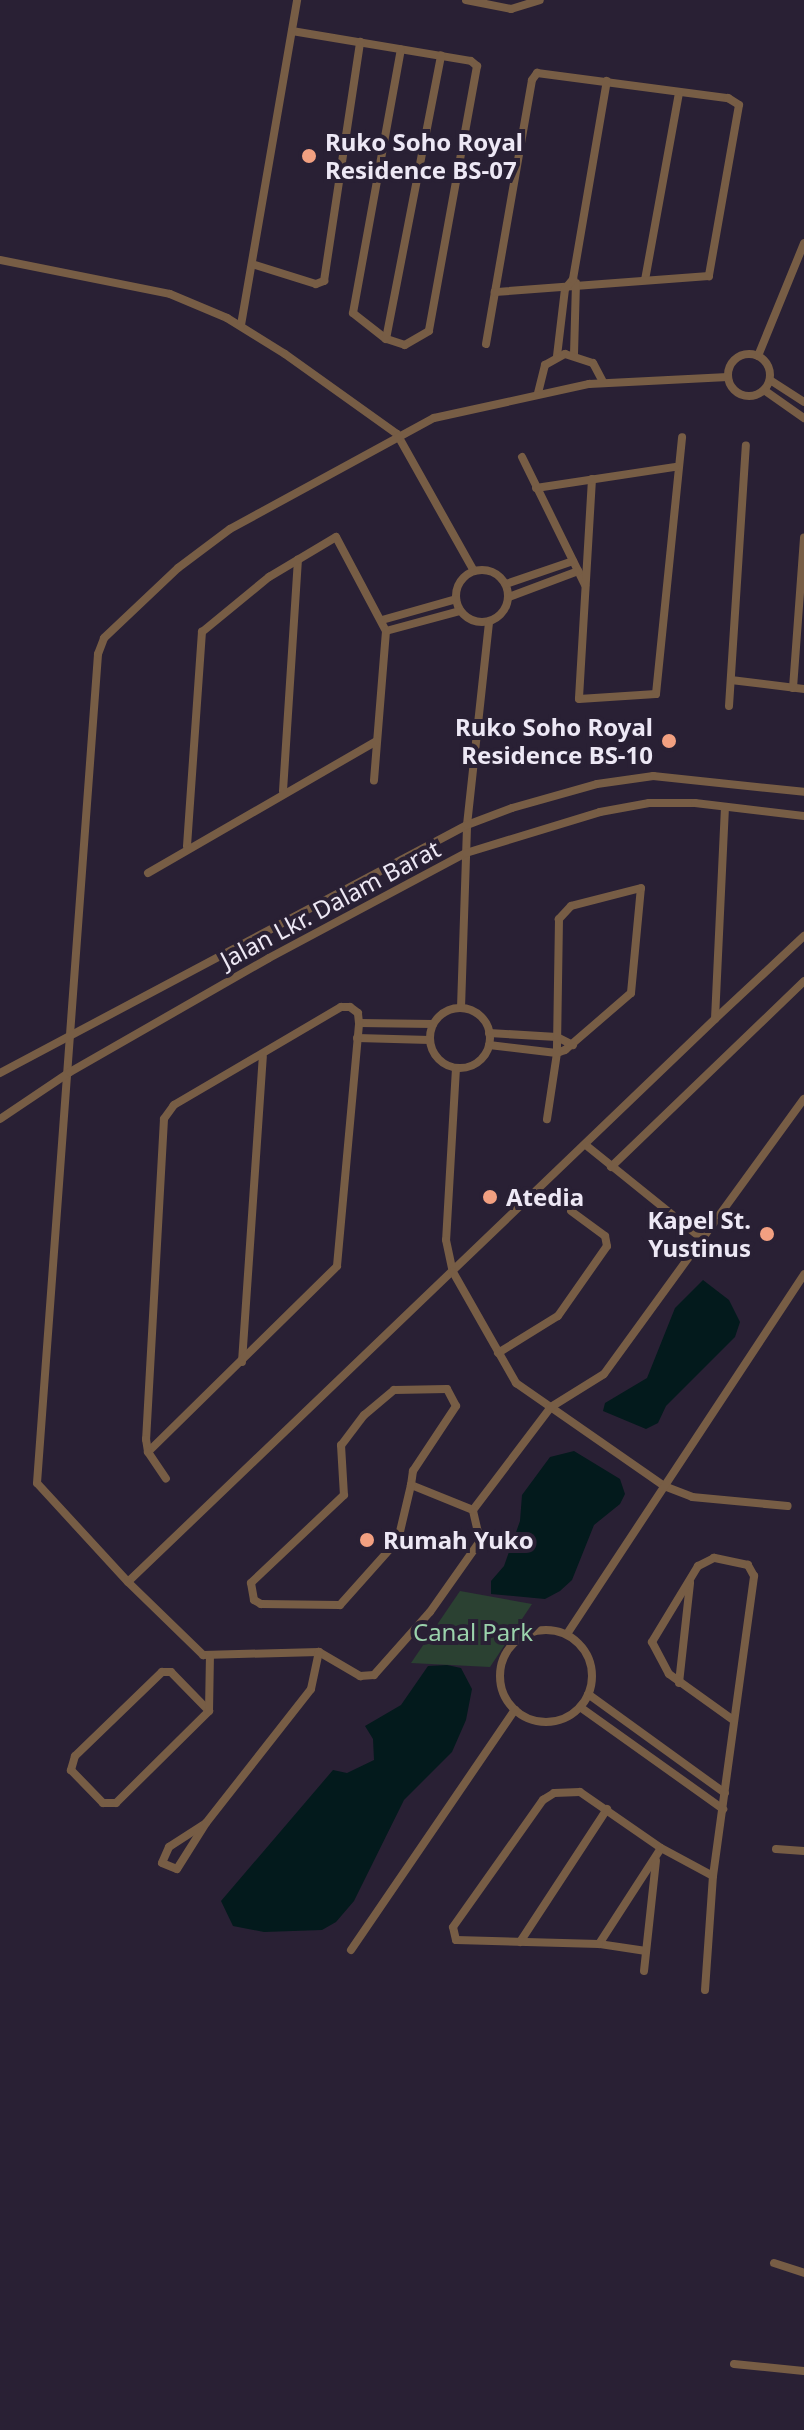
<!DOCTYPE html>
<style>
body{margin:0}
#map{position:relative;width:804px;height:2430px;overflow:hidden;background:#292034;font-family:"Noto Sans",sans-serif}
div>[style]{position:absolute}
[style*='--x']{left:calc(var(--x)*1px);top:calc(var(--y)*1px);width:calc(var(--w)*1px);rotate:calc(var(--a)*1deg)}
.green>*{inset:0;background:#2b4132}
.water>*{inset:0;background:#031a1c}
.street>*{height:8px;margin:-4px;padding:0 4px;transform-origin:4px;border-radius:4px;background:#775d45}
.street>.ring{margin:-4px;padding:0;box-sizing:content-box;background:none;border:8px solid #775d45;border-radius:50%}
.dots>*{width:22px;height:22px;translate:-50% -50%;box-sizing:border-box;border:4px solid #292034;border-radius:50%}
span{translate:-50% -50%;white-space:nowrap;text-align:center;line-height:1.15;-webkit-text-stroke:8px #292034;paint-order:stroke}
.poi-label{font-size:24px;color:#ede8f5;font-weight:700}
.left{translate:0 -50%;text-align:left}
.right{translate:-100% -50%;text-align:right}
.street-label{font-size:24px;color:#ede8f5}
.park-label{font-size:24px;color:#9bd3ac}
</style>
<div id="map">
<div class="green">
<i style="clip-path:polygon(460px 1591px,532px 1604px,490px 1667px,411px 1663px)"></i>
</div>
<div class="water">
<i style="clip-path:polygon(703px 1280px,729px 1300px,740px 1322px,735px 1337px,666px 1406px,658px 1423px,646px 1429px,603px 1411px,605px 1403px,647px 1378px,675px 1308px)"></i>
<i style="clip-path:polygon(574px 1451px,620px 1479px,625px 1494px,620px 1504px,594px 1525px,572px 1580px,560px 1591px,545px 1599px,491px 1594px,491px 1581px,504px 1566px,520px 1521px,522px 1495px,550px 1457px)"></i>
<i style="clip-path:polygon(447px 1665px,461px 1668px,472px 1689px,466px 1720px,452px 1752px,404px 1800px,354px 1901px,336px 1922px,322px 1930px,264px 1932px,233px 1926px,221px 1901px,333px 1770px,347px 1773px,374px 1760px,373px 1739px,365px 1726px,401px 1705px,428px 1666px)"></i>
</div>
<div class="street">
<i style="--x:466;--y:0;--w:46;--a:11.3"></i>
<i style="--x:511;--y:9;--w:30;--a:-17"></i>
<i style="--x:292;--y:31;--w:181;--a:9.5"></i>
<i style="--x:471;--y:61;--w:8;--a:40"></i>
<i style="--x:477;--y:66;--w:269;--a:100.3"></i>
<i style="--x:429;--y:331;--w:28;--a:150"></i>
<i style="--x:405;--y:345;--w:20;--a:-162"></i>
<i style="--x:386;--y:339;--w:42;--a:-141.8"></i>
<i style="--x:353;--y:313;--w:268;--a:-79.7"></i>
<i style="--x:0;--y:260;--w:173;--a:11.3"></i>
<i style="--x:170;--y:294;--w:62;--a:22.8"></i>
<i style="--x:227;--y:318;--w:68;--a:31.8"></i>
<i style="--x:285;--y:354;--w:138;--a:35.5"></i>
<i style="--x:397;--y:434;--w:157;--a:60.7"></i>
<i style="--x:252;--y:264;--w:67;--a:17.4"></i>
<i style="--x:316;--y:284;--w:9;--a:-21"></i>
<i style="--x:324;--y:281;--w:242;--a:-81.4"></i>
<i style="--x:645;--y:280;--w:191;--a:-79.7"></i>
<i style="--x:241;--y:325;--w:330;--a:-80.2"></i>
<i style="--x:386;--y:339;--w:289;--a:-79"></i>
<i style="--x:486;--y:344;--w:53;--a:-80.2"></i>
<i style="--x:495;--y:292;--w:215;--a:-80.1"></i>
<i style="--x:532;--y:80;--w:9;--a:-54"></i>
<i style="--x:537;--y:73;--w:193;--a:7.5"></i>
<i style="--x:728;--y:98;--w:13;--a:32"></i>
<i style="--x:739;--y:105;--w:174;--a:100"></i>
<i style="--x:709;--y:276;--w:215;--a:175.7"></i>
<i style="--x:574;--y:354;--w:71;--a:-88.4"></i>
<i class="ring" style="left:728px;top:354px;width:34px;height:34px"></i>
<i style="--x:557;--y:356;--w:67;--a:-83.2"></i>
<i style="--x:565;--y:289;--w:13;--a:-51"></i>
<i style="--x:573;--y:279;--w:201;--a:-80.3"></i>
<i style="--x:758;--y:356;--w:122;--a:-67.8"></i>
<i style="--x:770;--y:380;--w:40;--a:32.9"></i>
<i style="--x:764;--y:390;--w:49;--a:35"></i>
<i style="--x:538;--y:393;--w:29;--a:-76"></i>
<i style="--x:545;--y:365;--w:23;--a:-29"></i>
<i style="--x:565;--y:354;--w:29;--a:18"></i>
<i style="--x:593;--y:363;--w:21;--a:62"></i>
<i style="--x:522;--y:457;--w:143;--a:63.8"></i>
<i style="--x:592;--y:479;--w:220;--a:93.4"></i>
<i style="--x:579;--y:699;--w:77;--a:-3.7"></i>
<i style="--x:656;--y:694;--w:258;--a:-84.2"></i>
<i style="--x:536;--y:488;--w:141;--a:-8.6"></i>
<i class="ring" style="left:456px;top:570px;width:44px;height:44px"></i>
<i style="--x:506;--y:584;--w:71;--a:-18.9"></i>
<i style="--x:509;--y:597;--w:74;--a:-20.6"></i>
<i style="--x:382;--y:620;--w:77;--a:-15.8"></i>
<i style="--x:386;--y:631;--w:77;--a:-15.1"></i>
<i style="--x:731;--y:680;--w:74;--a:7"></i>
<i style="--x:793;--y:688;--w:151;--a:-85.8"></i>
<i style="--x:729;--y:706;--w:261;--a:-86.3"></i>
<i style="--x:283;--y:791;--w:232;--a:-86.3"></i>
<i style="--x:725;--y:807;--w:212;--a:92.7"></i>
<i style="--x:715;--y:1019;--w:813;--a:136.2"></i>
<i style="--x:128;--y:1582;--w:134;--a:-132.6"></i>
<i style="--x:37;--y:1483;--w:831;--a:-85.79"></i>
<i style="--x:98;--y:654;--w:17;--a:-69"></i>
<i style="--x:104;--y:638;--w:102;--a:-43.4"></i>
<i style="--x:178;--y:568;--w:65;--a:-36.9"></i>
<i style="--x:230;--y:529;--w:232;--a:-28.6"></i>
<i style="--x:434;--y:418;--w:159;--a:-12.4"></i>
<i style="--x:589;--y:384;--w:139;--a:-2.9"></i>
<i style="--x:187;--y:846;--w:215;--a:-86"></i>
<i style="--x:202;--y:632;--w:87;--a:-39.4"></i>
<i style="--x:269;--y:577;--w:78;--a:-30.8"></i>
<i style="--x:336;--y:537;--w:106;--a:62"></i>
<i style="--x:386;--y:631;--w:150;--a:94.6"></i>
<i style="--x:148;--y:873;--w:264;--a:-30"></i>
<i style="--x:461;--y:1008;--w:183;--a:-88.1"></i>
<i style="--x:467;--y:825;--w:204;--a:-83.8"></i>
<i class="ring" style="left:430px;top:1008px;width:52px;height:52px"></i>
<i style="--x:715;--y:1019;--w:122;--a:-43"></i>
<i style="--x:359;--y:1023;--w:74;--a:0.8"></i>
<i style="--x:489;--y:1033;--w:68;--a:3.4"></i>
<i style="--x:557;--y:1037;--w:18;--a:27"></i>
<i style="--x:357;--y:1038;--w:73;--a:1.6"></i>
<i style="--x:489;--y:1045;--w:68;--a:6.7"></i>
<i style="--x:557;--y:1053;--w:9;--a:-21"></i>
<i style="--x:565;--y:1050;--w:87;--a:-40.8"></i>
<i style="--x:631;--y:993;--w:105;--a:-84.6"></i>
<i style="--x:641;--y:888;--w:72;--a:165.6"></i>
<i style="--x:571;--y:906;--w:18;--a:133"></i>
<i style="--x:559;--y:919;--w:134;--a:90.9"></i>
<i style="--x:557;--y:1053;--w:67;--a:98.6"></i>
<i style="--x:456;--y:1068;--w:172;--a:93.3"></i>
<i style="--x:446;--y:1240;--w:33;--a:78"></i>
<i style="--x:453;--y:1272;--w:128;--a:60.4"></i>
<i style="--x:516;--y:1383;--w:180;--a:34.8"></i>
<i style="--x:664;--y:1486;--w:30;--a:21"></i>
<i style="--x:692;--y:1497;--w:96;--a:5.4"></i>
<i style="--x:0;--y:1073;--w:529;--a:-27.97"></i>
<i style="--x:467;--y:825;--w:48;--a:-20.7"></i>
<i style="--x:512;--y:808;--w:88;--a:-15.8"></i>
<i style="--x:597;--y:784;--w:57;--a:-8.1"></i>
<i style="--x:653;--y:776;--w:152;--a:6"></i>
<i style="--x:0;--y:1119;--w:84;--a:-33.9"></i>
<i style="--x:70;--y:1072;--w:229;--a:-29.8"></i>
<i style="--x:269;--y:958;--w:223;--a:-28.1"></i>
<i style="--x:466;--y:853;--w:140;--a:-17"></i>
<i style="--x:600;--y:812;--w:50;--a:-10.4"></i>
<i style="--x:649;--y:803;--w:46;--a:0"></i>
<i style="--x:695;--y:803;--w:110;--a:6.8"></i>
<i style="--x:587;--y:1146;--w:146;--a:38.9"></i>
<i style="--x:611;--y:1167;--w:268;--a:-43.9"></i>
<i style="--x:498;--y:1353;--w:70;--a:-31.7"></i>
<i style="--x:558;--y:1316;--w:85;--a:-55"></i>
<i style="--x:607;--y:1246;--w:10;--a:-101"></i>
<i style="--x:605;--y:1236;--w:42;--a:-143.7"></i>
<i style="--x:242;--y:1362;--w:306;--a:-86.1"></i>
<i style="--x:148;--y:1452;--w:265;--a:-44.5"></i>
<i style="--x:337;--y:1266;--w:244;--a:-84.8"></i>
<i style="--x:359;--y:1023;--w:10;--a:-96"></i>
<i style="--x:358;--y:1013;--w:10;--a:-143"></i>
<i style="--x:350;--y:1007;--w:9;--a:180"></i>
<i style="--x:341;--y:1007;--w:194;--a:149.6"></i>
<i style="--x:174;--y:1105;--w:17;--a:126"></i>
<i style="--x:164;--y:1119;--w:321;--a:93.2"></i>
<i style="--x:146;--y:1439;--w:13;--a:81"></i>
<i style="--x:148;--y:1452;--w:32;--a:56"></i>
<i style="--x:473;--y:1510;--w:129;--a:-52.9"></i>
<i style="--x:551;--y:1407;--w:62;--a:-31.9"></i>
<i style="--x:604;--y:1374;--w:340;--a:-54"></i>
<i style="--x:128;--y:1582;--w:105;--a:44.2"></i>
<i style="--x:203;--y:1655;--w:116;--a:-1.5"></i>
<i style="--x:319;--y:1652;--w:48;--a:30.3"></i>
<i style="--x:360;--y:1676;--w:14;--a:-4"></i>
<i style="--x:374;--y:1675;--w:84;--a:-48.4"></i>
<i style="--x:430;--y:1612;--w:87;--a:-54.8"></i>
<i style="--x:480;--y:1541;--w:32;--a:-103"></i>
<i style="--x:473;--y:1510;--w:67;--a:-158"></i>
<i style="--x:411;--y:1485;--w:14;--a:-82"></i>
<i style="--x:413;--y:1471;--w:78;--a:-56.5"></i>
<i style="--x:456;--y:1406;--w:19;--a:-118"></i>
<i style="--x:447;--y:1389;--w:53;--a:178.9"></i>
<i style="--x:394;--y:1390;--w:39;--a:140"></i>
<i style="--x:364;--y:1415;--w:38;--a:127"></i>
<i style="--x:341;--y:1445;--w:50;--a:86.6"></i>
<i style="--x:344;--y:1495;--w:128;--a:136.6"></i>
<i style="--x:251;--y:1583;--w:17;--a:80"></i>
<i style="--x:254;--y:1600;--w:8;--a:30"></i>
<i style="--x:261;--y:1604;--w:79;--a:0.7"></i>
<i style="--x:340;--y:1605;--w:87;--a:-48.3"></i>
<i style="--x:398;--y:1540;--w:57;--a:-76.7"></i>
<i class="ring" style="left:500px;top:1630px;width:84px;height:84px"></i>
<i style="--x:567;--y:1634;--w:431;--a:-56.6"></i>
<i style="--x:679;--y:1683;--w:101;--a:-83.7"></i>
<i style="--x:588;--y:1694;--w:169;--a:35.9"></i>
<i style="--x:580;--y:1707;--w:176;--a:35.5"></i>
<i style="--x:209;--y:1711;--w:54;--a:-134.3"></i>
<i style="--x:171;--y:1672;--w:9;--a:180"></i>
<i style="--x:162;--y:1672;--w:121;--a:136"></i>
<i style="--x:75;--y:1756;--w:15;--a:106"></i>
<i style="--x:71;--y:1770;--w:46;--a:45.9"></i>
<i style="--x:103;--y:1803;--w:13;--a:0"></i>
<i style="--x:116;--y:1803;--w:131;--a:-44.7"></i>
<i style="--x:209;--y:1711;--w:56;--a:-89"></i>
<i style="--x:206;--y:1823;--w:44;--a:147"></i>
<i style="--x:169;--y:1847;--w:17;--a:114"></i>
<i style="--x:162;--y:1863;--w:16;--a:22"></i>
<i style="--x:177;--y:1869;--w:54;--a:-57.8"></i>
<i style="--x:206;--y:1823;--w:170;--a:-51.9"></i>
<i style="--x:311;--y:1689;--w:38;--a:-78"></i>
<i style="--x:776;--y:1849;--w:28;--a:4"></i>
<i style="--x:520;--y:1942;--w:159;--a:-56.8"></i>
<i style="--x:599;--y:1944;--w:114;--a:-57.1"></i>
<i style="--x:351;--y:1950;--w:291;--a:-55.7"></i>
<i style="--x:646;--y:1951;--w:48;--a:-171.5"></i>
<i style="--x:599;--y:1944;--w:143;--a:-178.4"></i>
<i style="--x:456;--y:1940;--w:13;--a:-103"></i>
<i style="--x:453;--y:1927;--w:156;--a:-54.7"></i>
<i style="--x:543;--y:1800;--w:13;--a:-32"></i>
<i style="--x:554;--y:1793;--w:26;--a:-2"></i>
<i style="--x:580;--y:1792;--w:98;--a:34.7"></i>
<i style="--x:661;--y:1848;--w:59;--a:28.3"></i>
<i style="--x:644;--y:1971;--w:111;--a:-83.8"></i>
<i style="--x:705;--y:1990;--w:114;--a:-86"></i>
<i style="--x:713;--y:1876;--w:303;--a:-82.2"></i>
<i style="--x:754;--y:1576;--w:13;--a:-119"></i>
<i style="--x:748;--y:1565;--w:35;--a:-168"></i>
<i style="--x:714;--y:1558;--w:18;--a:153"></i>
<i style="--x:698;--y:1566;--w:89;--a:121.2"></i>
<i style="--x:652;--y:1642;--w:36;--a:62"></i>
<i style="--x:669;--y:1674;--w:79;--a:35.7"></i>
<i style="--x:774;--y:2263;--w:32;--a:18"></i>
<i style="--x:734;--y:2364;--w:70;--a:5.7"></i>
</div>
<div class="dots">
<i style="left:309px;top:156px;background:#f2a081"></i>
<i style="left:669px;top:741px;background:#f2a081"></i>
<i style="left:490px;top:1197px;background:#f2a081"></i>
<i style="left:767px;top:1234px;background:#f2a081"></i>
<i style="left:367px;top:1540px;background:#f2a081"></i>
</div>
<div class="poi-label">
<span class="left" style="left:325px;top:156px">Ruko Soho Royal<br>Residence BS-07</span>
<span class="right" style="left:653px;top:741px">Ruko Soho Royal<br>Residence BS-10</span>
<span class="left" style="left:506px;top:1197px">Atedia</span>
<span class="right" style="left:751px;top:1234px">Kapel St.<br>Yustinus</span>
<span class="left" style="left:383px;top:1540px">Rumah Yuko</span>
</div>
<div class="street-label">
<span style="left:330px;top:904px;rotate:-28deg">Jalan Lkr. Dalam Barat</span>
</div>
<div class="park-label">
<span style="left:473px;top:1632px">Canal Park</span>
</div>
</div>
